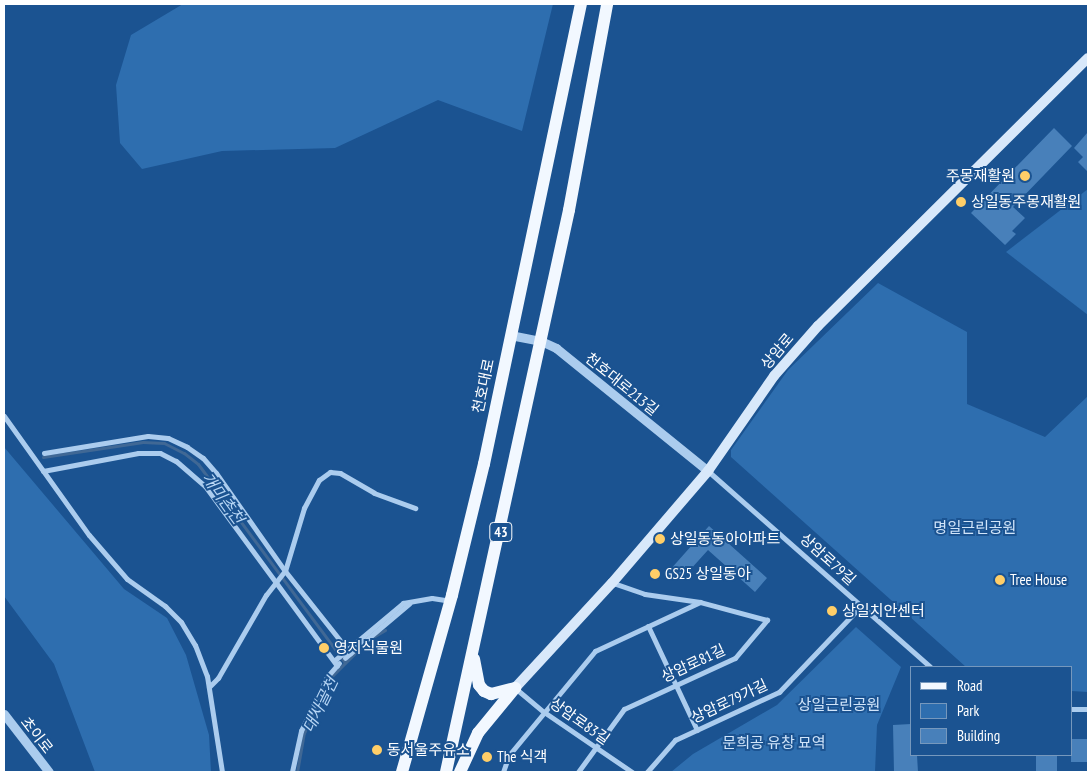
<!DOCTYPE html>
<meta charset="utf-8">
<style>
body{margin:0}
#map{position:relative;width:1092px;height:776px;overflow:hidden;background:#1b5391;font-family:"PT Sans Narrow","Noto Sans KR",sans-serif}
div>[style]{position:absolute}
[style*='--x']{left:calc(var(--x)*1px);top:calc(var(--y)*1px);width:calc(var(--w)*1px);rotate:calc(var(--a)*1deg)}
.green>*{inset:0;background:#2e6eaf}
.stream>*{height:3px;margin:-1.5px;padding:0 1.5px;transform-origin:1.5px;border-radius:1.5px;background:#406895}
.building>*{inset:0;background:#4880ba}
.pedestrian>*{height:4.5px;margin:-2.25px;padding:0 2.25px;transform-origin:2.25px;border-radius:2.25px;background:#abccee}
.minor>*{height:5px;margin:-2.5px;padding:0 2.5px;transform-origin:2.5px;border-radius:2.5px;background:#abccee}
.tertiary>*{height:9px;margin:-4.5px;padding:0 4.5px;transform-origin:4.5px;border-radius:4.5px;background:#abccee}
.secondary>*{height:10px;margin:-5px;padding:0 5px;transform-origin:5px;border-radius:5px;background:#d8e8fa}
.primary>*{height:12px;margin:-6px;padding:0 6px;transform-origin:6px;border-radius:6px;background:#f2f8ff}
.dots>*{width:14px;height:14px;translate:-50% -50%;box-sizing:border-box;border:2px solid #1b5391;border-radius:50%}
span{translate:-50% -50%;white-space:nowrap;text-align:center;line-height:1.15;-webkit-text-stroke:4px #1b5391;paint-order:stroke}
.shield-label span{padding:1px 4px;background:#1b5391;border:1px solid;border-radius:4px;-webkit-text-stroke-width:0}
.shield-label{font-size:14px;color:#fff;font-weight:700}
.poi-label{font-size:15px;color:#fff}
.right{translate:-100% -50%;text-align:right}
.left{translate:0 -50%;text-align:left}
.street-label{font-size:15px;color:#fff}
.park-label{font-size:15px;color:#d1e5fa}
.water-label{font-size:16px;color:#b7d6f5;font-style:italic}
.frame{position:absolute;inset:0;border:5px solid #fff;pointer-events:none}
.legend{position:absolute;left:910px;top:666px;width:162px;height:90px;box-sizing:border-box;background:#1b5391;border:1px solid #7698bd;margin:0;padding:6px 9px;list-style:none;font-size:15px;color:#fff}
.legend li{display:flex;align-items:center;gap:10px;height:25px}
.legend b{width:25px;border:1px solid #7698bd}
</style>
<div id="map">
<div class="green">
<i style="clip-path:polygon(183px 4px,553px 4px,522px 131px,438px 100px,335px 148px,222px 151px,142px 169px,120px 143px,116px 85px,131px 35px)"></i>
<i style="clip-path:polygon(1088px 189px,1088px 315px,1006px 252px)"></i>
<i style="clip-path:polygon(878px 283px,967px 332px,967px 404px,1045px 437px,1088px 396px,1088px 692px,1071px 691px,1071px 667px,966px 667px,731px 457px,731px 450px,788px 370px)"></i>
<i style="clip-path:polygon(4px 447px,124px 589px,167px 618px,186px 655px,209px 735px,211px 772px,95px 772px,54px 664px,4px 596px)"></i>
<i style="clip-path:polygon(856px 627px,901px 667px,877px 725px,875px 772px,671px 772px,693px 754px,777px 705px)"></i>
</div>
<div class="stream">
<i style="--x:43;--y:457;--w:101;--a:-8.5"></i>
<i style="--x:143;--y:442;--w:21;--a:3"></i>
<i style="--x:164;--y:443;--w:22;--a:27"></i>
<i style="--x:184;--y:453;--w:18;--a:38"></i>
<i style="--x:198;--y:464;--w:247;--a:53.5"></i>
<i style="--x:373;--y:637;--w:14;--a:-30"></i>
<i style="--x:297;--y:772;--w:40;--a:-80"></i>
<i style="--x:304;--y:733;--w:61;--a:-64.7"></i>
<i style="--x:330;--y:678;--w:45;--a:-45"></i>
</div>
<div class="building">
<i style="clip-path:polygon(1054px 128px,1072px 146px,1013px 207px,1025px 218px,1012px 231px,1016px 234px,1005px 245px,971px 213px)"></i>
<i style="clip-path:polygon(1088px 132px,1088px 172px,1078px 162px,1083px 157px,1074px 148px)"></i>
<i style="clip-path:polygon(709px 526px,767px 578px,755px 592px,708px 550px,680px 581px,669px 571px)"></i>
<i style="clip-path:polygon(911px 724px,911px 755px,917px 755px,918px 772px,894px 772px,893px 725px)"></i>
<i style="clip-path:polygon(1071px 739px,1088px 739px,1088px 762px,1071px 762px)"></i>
<i style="clip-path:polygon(1036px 755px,1057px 755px,1057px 772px,1036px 772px)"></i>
</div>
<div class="pedestrian">
<i style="--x:345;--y:658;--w:84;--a:-40.2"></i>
<i style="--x:292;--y:772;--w:42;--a:-77.6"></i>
<i style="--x:301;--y:731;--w:60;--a:-64.3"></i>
<i style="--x:327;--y:677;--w:18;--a:-49"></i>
</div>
<div class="minor">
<i style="--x:4;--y:416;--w:146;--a:54.5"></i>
<i style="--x:89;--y:535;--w:58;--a:49.2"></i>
<i style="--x:127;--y:579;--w:47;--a:35.4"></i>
<i style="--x:165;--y:606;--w:23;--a:45"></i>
<i style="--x:181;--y:622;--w:27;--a:59"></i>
<i style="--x:195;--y:645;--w:33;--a:69"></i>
<i style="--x:207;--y:676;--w:97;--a:81.1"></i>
<i style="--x:44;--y:453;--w:105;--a:-9.3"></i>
<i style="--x:148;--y:436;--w:20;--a:6"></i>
<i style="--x:168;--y:438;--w:21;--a:25"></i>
<i style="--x:187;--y:447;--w:19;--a:35"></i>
<i style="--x:203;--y:458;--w:20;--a:49"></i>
<i style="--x:216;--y:473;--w:120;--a:54.9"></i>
<i style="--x:285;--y:571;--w:105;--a:51.6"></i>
<i style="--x:43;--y:471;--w:97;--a:-10.7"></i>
<i style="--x:138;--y:453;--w:22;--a:0"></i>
<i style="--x:160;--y:453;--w:18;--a:27"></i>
<i style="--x:176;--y:461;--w:38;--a:41"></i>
<i style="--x:205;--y:486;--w:223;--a:53.7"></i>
<i style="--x:708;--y:471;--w:296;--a:41.4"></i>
<i style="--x:648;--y:626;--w:115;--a:64.8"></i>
<i style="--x:335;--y:660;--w:89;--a:-40"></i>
<i style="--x:403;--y:603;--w:29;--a:-10"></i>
<i style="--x:432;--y:598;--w:18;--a:9"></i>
<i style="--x:209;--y:687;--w:13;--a:-45"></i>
<i style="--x:218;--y:678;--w:96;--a:-60"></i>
<i style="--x:266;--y:595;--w:31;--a:-52"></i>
<i style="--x:285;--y:571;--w:66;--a:-73.2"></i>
<i style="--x:304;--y:508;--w:32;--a:-62"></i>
<i style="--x:319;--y:480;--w:14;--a:-36"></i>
<i style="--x:330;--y:472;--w:10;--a:6"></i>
<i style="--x:340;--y:473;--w:39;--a:30"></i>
<i style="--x:374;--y:493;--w:44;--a:20.1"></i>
<i style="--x:515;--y:688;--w:38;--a:40"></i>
<i style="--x:544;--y:712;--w:107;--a:34.3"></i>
<i style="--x:1071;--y:709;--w:17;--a:0"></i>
<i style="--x:503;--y:772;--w:18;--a:-71"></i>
<i style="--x:509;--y:755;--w:135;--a:-50.4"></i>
<i style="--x:595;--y:651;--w:116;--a:-25"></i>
<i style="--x:578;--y:772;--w:78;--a:-53.9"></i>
<i style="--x:624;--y:709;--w:122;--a:-24.7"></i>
<i style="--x:735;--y:658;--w:50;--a:-49.9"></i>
<i style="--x:767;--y:620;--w:69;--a:-165"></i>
<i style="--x:700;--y:602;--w:56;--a:-171.7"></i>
<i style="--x:645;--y:594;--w:34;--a:-161"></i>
<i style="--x:647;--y:772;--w:43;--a:-48.8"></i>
<i style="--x:675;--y:740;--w:115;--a:-24.8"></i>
<i style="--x:779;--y:692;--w:119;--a:-46.4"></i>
</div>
<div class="tertiary">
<i style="--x:510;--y:335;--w:32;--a:11"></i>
<i style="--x:541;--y:341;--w:17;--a:25"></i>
<i style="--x:556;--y:348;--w:196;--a:39"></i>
<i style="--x:4;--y:714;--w:73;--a:52.2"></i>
</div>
<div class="secondary">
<i style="--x:515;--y:688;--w:143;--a:-47.3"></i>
<i style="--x:612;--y:583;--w:148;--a:-49.4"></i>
<i style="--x:708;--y:471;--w:116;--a:-55.2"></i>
<i style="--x:774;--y:376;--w:67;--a:-48.7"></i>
<i style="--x:818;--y:326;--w:380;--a:-44.8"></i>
</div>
<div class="primary">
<i style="--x:474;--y:659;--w:26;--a:79"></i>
<i style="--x:479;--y:685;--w:8;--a:50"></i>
<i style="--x:484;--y:691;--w:8;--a:23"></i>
<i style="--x:491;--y:694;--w:25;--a:-14"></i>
<i style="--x:402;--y:772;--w:184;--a:-74.2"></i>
<i style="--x:452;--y:595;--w:135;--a:-76.3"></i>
<i style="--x:484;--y:464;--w:470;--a:-78.1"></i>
<i style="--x:446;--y:772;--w:575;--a:-77.65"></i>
<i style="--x:569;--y:210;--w:209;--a:-79.5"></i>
<i style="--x:460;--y:772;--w:43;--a:-65.2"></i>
<i style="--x:478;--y:733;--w:58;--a:-50.6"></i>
</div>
<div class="dots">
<i style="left:1025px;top:176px;background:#ffce68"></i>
<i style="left:961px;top:202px;background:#ffce68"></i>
<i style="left:660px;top:539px;background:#ffce68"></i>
<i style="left:655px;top:574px;background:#ffce68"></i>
<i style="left:1000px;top:580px;background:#ffce68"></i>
<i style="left:832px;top:611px;background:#ffce68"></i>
<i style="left:324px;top:648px;background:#ffce68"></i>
<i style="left:377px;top:750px;background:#ffce68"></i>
<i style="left:487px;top:757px;background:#ffce68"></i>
</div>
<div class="shield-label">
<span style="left:501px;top:532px">43</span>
</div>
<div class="poi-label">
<span class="right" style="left:1015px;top:176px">주몽재활원</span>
<span class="left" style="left:971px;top:202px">상일동주몽재활원</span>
<span class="left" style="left:670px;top:539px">상일동동아아파트</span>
<span class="left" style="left:665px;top:574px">GS25 상일동아</span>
<span class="left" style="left:1010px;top:580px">Tree House</span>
<span class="left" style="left:842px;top:611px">상일치안센터</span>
<span class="left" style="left:334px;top:648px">영지식물원</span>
<span class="left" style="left:387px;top:750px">동서울주유소</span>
<span class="left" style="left:497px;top:757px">The 식객</span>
</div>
<div class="street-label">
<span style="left:777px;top:351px;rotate:-50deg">상암로</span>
<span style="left:622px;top:384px;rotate:39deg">천호대로213길</span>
<span style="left:483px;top:386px;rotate:-78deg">천호대로</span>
<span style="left:828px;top:559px;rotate:42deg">상암로79길</span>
<span style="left:693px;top:663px;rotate:-25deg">상암로81길</span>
<span style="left:729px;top:701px;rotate:-25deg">상암로79가길</span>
<span style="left:580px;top:721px;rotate:35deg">상암로83길</span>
<span style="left:37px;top:735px;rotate:52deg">초이로</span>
</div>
<div class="park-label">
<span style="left:975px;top:528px">명일근린공원</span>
<span style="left:839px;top:705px">상일근린공원</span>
<span style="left:774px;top:743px">문희공 유창 묘역</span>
</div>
<div class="water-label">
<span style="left:223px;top:498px;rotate:54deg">개미촌천</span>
<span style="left:320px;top:705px;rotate:-64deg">대사골천</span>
</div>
<div class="frame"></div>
<ul class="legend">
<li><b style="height:6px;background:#f2f8ff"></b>Road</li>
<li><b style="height:14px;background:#2e6eaf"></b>Park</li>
<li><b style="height:14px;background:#4880ba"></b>Building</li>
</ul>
</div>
